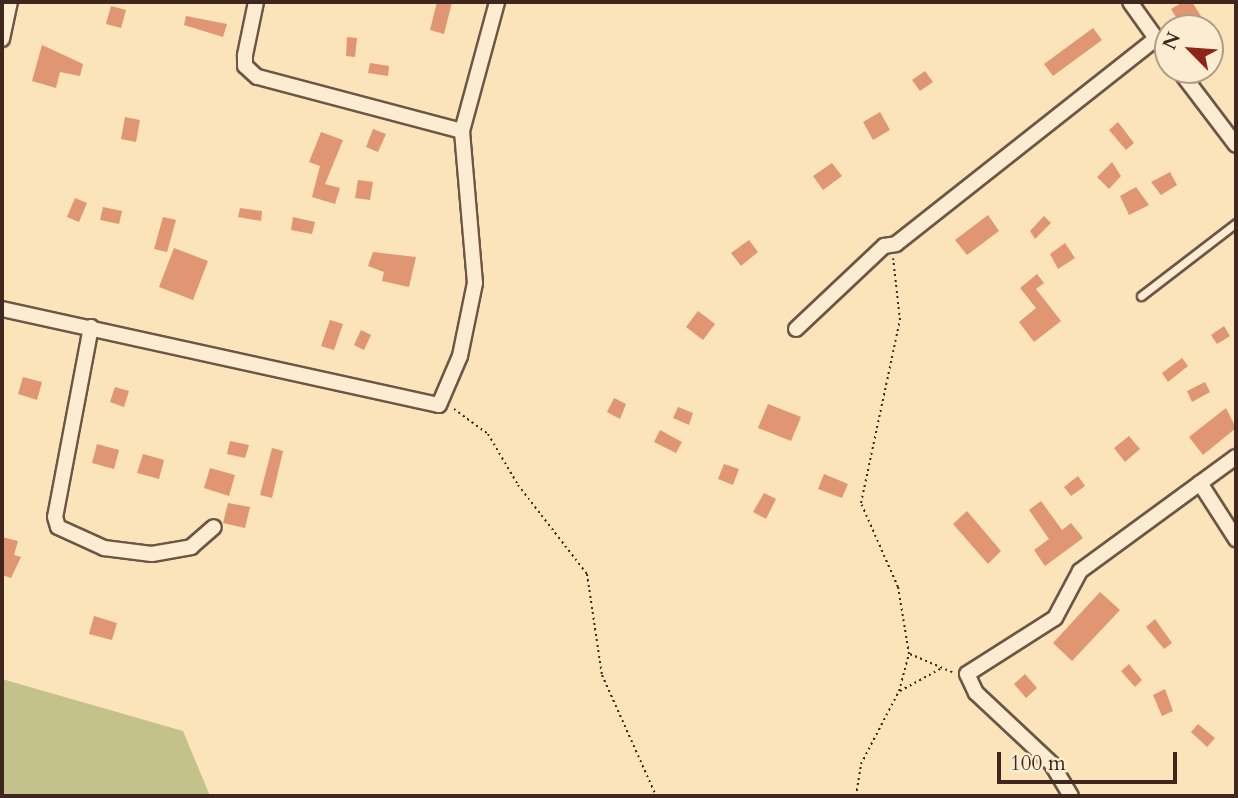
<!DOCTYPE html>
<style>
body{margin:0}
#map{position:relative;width:1238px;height:798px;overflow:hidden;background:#fbe4b9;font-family:Cardo,serif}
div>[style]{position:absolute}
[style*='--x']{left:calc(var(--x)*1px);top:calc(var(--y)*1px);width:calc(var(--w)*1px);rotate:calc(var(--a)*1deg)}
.green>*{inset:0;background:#c4c28b}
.building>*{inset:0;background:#e09673}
.path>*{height:2px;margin-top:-1px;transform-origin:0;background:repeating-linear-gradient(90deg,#3f271f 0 2px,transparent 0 5.5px)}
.roads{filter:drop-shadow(2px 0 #6e5646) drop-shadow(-2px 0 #6e5646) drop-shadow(0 2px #6e5646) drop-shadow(0 -2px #6e5646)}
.service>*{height:7px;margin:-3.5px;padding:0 3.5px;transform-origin:3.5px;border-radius:3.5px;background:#fcedd2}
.minor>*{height:14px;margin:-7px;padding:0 7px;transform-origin:7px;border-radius:7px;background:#fcedd2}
span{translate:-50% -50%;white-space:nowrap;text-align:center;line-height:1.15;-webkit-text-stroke:5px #fcedd2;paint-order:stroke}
.frame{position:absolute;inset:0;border:4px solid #3f271f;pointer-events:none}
.north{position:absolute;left:1154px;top:14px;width:70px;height:70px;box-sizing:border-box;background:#fcedd2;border:2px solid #b09e8a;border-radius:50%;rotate:295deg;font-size:19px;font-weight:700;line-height:28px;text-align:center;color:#3f271f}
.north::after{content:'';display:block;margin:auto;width:24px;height:32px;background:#8f2418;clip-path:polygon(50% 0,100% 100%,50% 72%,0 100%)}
.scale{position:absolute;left:997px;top:752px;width:180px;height:32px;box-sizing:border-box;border:4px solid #3f271f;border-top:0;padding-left:9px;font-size:21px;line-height:24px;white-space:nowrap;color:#3f271f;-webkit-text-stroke:5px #fcedd2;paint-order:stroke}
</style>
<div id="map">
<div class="green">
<i style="clip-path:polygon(2px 679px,183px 731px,210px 796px,2px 796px)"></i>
</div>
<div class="building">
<i style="clip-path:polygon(437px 2px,452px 2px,444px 34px,430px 30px)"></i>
<i style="clip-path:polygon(1183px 2px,1192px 2px,1206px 24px,1183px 28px,1171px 9px)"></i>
<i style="clip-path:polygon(111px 6px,126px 10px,121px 28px,106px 24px)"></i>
<i style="clip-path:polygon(186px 16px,227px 24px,223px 37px,184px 25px)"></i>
<i style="clip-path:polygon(1093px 28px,1102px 40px,1053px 76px,1044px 64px)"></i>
<i style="clip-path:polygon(347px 37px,357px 38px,355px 57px,346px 56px)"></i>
<i style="clip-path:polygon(42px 45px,83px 64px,80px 76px,60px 72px,56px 88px,32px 81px)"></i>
<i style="clip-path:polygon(370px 63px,389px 66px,388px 76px,368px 73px)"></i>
<i style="clip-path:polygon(925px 71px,933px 82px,920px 91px,912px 80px)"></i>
<i style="clip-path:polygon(880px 112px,890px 130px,873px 140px,863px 122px)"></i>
<i style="clip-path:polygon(125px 117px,140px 120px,136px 142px,121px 139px)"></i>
<i style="clip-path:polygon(1118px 122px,1134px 143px,1126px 150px,1109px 130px)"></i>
<i style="clip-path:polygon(373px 129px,386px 134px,378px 152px,366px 147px)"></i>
<i style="clip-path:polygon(321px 132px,343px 140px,325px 184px,340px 188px,335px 204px,312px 197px,320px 166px,309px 162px)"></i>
<i style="clip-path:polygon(1112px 162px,1121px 176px,1109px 189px,1097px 177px)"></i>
<i style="clip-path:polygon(832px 163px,842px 176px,823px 190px,813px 176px)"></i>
<i style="clip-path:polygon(1170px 172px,1177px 185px,1161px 195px,1151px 182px)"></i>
<i style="clip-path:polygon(358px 180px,373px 182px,370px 200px,355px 198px)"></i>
<i style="clip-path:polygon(1136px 187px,1149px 205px,1129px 215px,1120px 196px)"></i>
<i style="clip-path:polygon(75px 198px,87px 203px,79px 222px,67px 217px)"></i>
<i style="clip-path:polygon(103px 207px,122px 211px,119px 224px,100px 220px)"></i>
<i style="clip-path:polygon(240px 208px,262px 211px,261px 221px,238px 217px)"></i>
<i style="clip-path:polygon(988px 215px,999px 231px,967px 255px,955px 240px)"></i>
<i style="clip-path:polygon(1044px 216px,1051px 223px,1035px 239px,1030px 231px)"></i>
<i style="clip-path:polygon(163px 217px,176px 220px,167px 252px,154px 249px)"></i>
<i style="clip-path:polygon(293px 217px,315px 222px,312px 234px,291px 230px)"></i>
<i style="clip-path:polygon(749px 240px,758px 252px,741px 266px,731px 253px)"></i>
<i style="clip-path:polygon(1065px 243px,1075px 258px,1058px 269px,1050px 254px)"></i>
<i style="clip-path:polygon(174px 248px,208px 261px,193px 300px,159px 287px)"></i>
<i style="clip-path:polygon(373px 252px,416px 257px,409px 287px,382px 281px,384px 272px,368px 266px)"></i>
<i style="clip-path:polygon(1037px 274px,1044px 283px,1036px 289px,1061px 321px,1034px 342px,1019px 322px,1036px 308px,1020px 288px)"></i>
<i style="clip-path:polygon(698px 311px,715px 324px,703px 340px,686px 327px)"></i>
<i style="clip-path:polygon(330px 320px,343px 324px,334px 350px,321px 346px)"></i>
<i style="clip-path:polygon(1224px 326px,1230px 336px,1217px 344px,1211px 335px)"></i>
<i style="clip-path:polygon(361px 330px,371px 335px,364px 350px,354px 345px)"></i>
<i style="clip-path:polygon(1182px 358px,1188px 366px,1168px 382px,1162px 373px)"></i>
<i style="clip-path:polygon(23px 377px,42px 382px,37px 400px,18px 394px)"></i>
<i style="clip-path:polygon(1205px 382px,1210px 392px,1192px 402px,1187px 391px)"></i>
<i style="clip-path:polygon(115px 387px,129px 391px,124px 407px,110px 402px)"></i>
<i style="clip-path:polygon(614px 398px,626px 404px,620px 419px,607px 412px)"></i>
<i style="clip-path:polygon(768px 404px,801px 417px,791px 441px,758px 428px)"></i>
<i style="clip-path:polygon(678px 407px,693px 413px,689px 425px,673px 418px)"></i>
<i style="clip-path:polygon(1226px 408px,1236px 428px,1203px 455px,1189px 437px)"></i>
<i style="clip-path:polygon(660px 430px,682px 442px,676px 453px,654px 442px)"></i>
<i style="clip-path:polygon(1129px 436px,1140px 449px,1125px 462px,1114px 448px)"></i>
<i style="clip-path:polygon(230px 441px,249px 445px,245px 458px,227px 454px)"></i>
<i style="clip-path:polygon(97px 444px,119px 450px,114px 469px,92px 463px)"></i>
<i style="clip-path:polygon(272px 448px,283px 451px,272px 498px,260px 495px)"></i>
<i style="clip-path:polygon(143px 454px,164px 460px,159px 479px,137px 473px)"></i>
<i style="clip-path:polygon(724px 464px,739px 469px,733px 485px,718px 479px)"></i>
<i style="clip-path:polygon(210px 468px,235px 475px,229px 496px,204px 488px)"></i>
<i style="clip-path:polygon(824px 474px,848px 484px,842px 498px,818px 489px)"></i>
<i style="clip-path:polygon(1078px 476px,1085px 486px,1071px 496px,1064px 487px)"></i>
<i style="clip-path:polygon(764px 493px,776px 499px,766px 519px,753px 512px)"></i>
<i style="clip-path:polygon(1041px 501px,1062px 530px,1071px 523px,1083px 538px,1045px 566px,1034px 550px,1049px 539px,1029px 510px)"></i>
<i style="clip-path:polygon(228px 503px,250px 507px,245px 528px,223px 523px)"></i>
<i style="clip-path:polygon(967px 511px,1001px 551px,988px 564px,953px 524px)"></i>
<i style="clip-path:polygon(2px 537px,18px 541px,14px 555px,21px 557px,11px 578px,2px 575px)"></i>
<i style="clip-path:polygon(1100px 592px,1120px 610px,1072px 661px,1053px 643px)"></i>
<i style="clip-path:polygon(94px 616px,117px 623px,112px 640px,89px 634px)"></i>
<i style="clip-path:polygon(1155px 619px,1172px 643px,1164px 649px,1146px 627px)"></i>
<i style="clip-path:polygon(1129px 664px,1142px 680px,1135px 687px,1121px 671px)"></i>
<i style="clip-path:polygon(1025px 674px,1037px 688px,1026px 698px,1014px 684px)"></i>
<i style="clip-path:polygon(1165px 689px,1173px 711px,1162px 716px,1153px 695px)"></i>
<i style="clip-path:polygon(1198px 724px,1215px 738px,1207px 747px,1191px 732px)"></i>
</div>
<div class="path">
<i style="--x:454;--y:409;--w:42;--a:36.3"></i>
<i style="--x:488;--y:434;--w:59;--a:59.5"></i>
<i style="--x:518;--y:485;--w:113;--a:52.2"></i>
<i style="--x:587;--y:574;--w:102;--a:81.6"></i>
<i style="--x:602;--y:675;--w:133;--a:65.9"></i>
<i style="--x:910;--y:654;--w:46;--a:23.2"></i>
<i style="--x:900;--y:691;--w:46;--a:-28.8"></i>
<i style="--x:856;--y:796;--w:32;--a:-81"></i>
<i style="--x:861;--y:764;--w:82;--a:-62.5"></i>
<i style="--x:899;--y:691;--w:38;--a:-75"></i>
<i style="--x:909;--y:654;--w:68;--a:-99.3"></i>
<i style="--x:898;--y:587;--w:92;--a:-113.8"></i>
<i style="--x:861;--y:503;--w:187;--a:-78"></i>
<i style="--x:900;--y:320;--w:62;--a:-96.4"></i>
</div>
<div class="roads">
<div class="service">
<i style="--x:1141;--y:296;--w:120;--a:-37.5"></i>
</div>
<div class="minor">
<i style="--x:1130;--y:2;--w:65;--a:54.4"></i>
<i style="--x:2;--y:39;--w:38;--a:-78"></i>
<i style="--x:1179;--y:70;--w:94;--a:52.8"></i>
<i style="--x:462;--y:131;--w:134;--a:-74.8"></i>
<i style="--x:2;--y:309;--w:447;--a:12.4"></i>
<i style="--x:439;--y:405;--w:53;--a:-66.8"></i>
<i style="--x:460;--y:356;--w:75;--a:-78.4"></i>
<i style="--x:475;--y:283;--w:153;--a:-94.9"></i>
<i style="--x:462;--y:131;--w:212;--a:-165.2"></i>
<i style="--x:257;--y:77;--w:16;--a:-137"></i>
<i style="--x:245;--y:66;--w:11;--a:-90"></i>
<i style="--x:245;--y:55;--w:54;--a:-78.3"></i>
<i style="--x:91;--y:327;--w:193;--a:100.7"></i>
<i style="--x:55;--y:517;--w:10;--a:73"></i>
<i style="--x:58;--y:527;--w:51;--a:24.5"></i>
<i style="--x:104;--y:548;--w:48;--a:7.1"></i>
<i style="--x:152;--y:554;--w:40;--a:-10"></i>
<i style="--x:191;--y:547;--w:30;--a:-41"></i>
<i style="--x:796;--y:329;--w:121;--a:-43.3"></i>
<i style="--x:884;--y:246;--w:12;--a:-9"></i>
<i style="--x:896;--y:244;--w:331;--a:-38.3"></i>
<i style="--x:1200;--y:483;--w:67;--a:57.3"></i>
<i style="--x:1071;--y:796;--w:37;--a:-121"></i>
<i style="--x:1052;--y:764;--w:104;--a:-136.9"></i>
<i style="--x:976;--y:693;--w:21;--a:-115"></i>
<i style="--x:967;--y:674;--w:104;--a:-32.5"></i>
<i style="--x:1055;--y:618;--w:53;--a:-62"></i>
<i style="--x:1080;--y:571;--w:193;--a:-36.2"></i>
</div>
</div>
<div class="frame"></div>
<div class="north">N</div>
<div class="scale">100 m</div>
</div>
